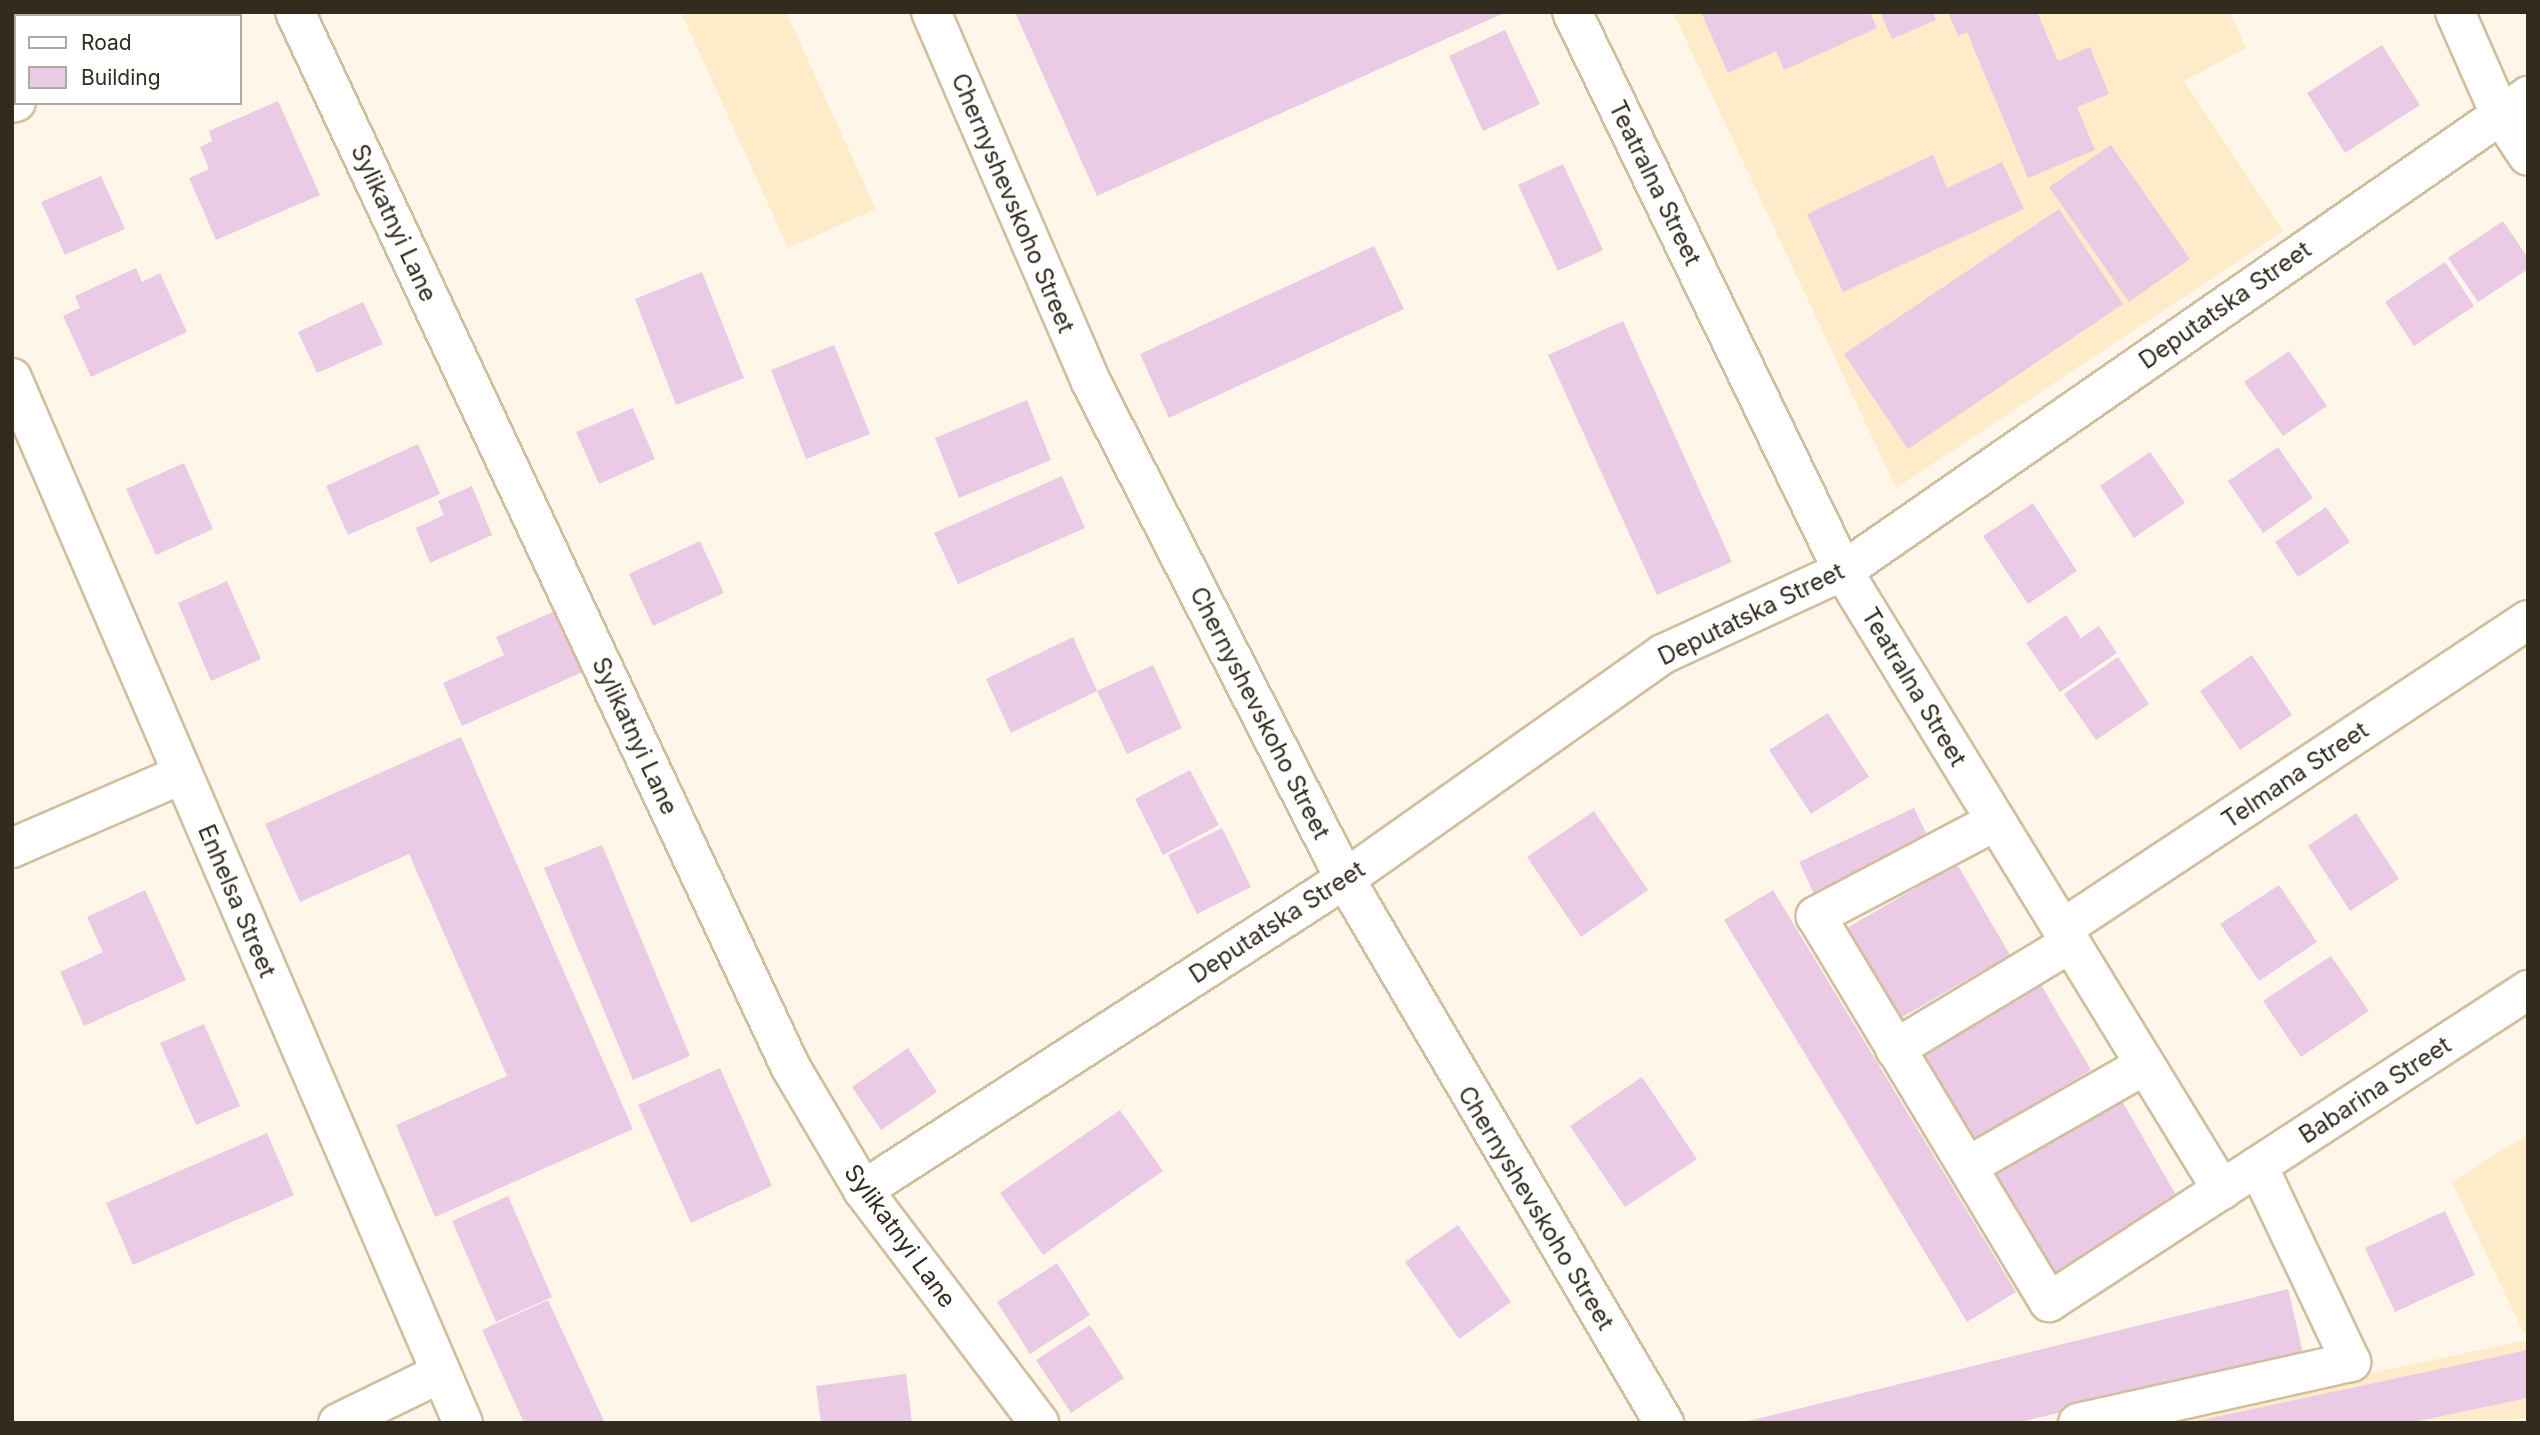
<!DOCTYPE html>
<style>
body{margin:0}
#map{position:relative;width:2540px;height:1435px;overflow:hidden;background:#fef6e9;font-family:Inter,sans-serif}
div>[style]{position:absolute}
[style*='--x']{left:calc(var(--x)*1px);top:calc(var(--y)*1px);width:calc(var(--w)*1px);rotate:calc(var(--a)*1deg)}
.built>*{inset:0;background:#feebca}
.building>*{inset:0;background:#eacae4}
.roads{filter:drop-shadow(2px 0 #d1be9d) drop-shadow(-2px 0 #d1be9d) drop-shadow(0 2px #d1be9d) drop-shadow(0 -2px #d1be9d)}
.minor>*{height:38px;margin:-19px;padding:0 19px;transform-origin:19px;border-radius:19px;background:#fff}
span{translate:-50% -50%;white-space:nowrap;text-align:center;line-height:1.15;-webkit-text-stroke:5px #fff;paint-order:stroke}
.street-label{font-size:24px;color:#322b1e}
.frame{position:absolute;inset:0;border:14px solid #322b1e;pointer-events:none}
.legend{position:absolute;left:14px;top:14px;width:228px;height:91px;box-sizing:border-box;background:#fff;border:2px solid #adaaa5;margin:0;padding:9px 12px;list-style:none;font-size:21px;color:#322b1e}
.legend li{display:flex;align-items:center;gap:14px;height:35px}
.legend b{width:35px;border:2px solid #adaaa5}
</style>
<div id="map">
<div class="built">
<i style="clip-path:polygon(681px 12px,786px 12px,876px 209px,788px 248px)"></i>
<i style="clip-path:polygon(1673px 12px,2230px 12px,2246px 48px,2184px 81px,2283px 231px,1896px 488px)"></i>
<i style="clip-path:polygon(2528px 1134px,2528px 1419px,2137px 1423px,2527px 1340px,2452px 1182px)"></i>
</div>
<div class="building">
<i style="clip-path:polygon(1015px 12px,1506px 12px,1097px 196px)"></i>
<i style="clip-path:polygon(1701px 12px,1870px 12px,1877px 28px,1784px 70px,1776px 51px,1728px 73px)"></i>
<i style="clip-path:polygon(1880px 12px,1933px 12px,1936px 20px,1892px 39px)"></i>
<i style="clip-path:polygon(1948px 12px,2037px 12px,2058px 61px,2090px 47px,2109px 94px,2077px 107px,2095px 150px,2028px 178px,1967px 32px,1958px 36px)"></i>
<i style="clip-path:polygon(1505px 30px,1540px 104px,1483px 131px,1449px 56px)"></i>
<i style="clip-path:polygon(2382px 45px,2420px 105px,2345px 153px,2307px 93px)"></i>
<i style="clip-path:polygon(278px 101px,320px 195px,216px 240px,189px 178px,209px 169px,200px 147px,212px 141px,209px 131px)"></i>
<i style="clip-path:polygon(2111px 145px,2190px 259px,2129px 302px,2049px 187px)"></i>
<i style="clip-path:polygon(1933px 155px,1947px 188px,2002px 162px,2024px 209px,1843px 292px,1807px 214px)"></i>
<i style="clip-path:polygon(1563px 164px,1603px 250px,1558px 271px,1518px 185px)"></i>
<i style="clip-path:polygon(101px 176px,125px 229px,65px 255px,41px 202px)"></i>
<i style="clip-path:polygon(2059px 209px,2123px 304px,1908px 449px,1844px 354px)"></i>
<i style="clip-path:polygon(2503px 221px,2528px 258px,2528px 269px,2478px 302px,2448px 258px)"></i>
<i style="clip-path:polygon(1374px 246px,1404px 309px,1169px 418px,1140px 354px)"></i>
<i style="clip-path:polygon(2445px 262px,2474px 306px,2414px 346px,2385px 302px)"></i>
<i style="clip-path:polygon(136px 268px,142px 282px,160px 273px,187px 332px,91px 377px,63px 316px,80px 308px,75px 296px)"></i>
<i style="clip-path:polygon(702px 272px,744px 378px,676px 405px,635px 299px)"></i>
<i style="clip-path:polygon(363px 302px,383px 344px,317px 373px,298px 332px)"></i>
<i style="clip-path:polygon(1623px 321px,1732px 562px,1657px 595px,1548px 355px)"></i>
<i style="clip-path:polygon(834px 345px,870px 434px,806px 459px,771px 370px)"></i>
<i style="clip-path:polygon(2289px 351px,2327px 406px,2283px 436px,2244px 382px)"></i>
<i style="clip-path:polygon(1027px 400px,1051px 460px,959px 498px,935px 438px)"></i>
<i style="clip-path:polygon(633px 408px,655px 459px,599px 484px,576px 432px)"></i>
<i style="clip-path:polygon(418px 444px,440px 494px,348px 535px,326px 486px)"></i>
<i style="clip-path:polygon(2278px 447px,2313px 498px,2263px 533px,2228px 481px)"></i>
<i style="clip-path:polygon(2150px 452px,2185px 503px,2134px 538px,2100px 486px)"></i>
<i style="clip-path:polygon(184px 463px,213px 529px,156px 555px,126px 489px)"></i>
<i style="clip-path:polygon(1062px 476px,1085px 528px,958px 584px,934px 533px)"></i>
<i style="clip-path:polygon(472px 486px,492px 535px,430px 563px,416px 528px,444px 515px,438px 501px)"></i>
<i style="clip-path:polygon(2033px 503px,2077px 571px,2028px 604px,1983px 536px)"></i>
<i style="clip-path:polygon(2326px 507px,2350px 542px,2298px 577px,2275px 542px)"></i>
<i style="clip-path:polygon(700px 541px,724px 593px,653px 626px,629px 574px)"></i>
<i style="clip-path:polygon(227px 581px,261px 659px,211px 681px,178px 603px)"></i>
<i style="clip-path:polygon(559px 609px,587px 670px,462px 726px,443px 683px,504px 655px,496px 637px)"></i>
<i style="clip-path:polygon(2066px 615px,2081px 638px,2099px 626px,2117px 653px,2060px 692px,2026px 643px)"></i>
<i style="clip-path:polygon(1073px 637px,1097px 691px,1011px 733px,986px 679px)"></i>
<i style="clip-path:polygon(2252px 655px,2292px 715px,2240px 750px,2200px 691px)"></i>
<i style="clip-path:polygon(2118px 657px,2149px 704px,2096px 740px,2064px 694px)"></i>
<i style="clip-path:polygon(1153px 665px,1182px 728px,1127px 754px,1097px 691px)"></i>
<i style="clip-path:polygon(1828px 713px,1869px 777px,1811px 814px,1769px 750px)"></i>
<i style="clip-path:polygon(461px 737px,633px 1129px,435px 1217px,396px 1125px,507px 1076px,409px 854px,300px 902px,265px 824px)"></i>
<i style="clip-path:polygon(1190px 770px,1219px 825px,1163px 855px,1135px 799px)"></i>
<i style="clip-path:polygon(1914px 808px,1930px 841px,1815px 896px,1799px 862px)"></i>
<i style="clip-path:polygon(1594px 811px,1648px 890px,1581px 937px,1527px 857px)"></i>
<i style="clip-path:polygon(2356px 813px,2399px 879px,2350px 911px,2308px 846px)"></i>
<i style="clip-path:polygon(1222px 828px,1251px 887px,1197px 914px,1168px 855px)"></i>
<i style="clip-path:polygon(602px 845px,690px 1056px,633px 1080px,544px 868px)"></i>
<i style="clip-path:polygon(1957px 864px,2010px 955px,1899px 1019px,1847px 928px)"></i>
<i style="clip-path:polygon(2279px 885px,2317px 942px,2259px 981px,2220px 924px)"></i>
<i style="clip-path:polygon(145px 890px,186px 980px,84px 1026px,60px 972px,103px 952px,87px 917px)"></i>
<i style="clip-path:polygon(1773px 890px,2016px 1292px,1967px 1322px,1724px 920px)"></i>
<i style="clip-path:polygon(2331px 956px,2369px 1011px,2301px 1057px,2263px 1001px)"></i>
<i style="clip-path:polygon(2040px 983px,2091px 1070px,1972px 1141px,1921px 1054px)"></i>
<i style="clip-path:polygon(204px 1024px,240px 1106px,196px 1125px,160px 1043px)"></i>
<i style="clip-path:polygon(908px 1048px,937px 1092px,881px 1130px,852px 1087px)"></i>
<i style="clip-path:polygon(720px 1068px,772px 1186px,691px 1223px,638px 1105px)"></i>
<i style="clip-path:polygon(1642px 1077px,1697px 1159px,1625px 1207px,1570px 1126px)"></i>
<i style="clip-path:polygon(2121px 1099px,2180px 1202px,2051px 1277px,1992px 1174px)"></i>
<i style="clip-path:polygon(1120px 1110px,1163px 1171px,1043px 1255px,1000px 1193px)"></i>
<i style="clip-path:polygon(267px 1133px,294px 1195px,133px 1265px,106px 1203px)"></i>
<i style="clip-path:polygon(508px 1196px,552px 1297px,496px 1322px,452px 1221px)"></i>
<i style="clip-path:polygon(2445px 1211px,2475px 1275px,2395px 1312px,2365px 1248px)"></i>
<i style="clip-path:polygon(1458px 1225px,1511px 1302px,1459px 1339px,1405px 1262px)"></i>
<i style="clip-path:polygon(1057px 1263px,1090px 1315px,1030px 1354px,997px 1302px)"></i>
<i style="clip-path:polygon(2288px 1289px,2303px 1353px,2017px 1423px,1740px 1423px)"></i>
<i style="clip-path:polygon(548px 1300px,605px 1423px,524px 1423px,482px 1330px)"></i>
<i style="clip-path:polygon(1090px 1325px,1124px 1378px,1071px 1413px,1036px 1360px)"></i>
<i style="clip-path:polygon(2528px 1350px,2528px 1398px,2409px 1423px,2188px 1423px)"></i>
<i style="clip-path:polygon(906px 1374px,912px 1423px,821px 1423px,816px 1386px)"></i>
</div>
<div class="roads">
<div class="minor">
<i style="--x:295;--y:12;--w:1164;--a:64.84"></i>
<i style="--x:790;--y:1066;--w:144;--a:59.5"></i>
<i style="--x:863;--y:1190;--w:292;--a:52.9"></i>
<i style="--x:931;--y:12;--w:403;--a:66.6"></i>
<i style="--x:1091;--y:382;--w:558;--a:62.93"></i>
<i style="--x:1345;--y:879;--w:631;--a:59.61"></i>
<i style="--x:1572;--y:12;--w:621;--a:64.14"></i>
<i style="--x:1843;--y:571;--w:726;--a:58.52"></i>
<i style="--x:2455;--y:12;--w:111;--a:66.2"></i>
<i style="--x:2500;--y:114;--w:50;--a:56.3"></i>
<i style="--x:205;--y:16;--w:8;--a:-30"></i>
<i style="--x:12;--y:103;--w:4;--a:-14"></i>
<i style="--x:12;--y:378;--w:1138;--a:66.66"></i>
<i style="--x:1996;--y:821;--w:204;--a:152.2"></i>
<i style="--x:1816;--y:916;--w:451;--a:58.9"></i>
<i style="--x:2049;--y:1302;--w:572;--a:-33.08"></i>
<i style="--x:12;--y:848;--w:186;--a:-23.4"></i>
<i style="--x:2062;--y:929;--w:559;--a:-33.55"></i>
<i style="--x:1895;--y:1049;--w:205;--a:-31.1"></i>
<i style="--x:1968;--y:1166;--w:204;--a:-29.7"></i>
<i style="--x:863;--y:1190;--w:574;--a:-32.83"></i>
<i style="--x:1345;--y:879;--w:390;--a:-35.3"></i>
<i style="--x:1663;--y:654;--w:198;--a:-24.8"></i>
<i style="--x:1843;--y:571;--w:834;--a:-34.74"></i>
<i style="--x:338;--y:1423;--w:114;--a:-25.9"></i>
<i style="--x:2078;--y:1423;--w:280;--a:-12.6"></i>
<i style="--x:2351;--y:1362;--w:217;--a:-115.4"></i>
</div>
</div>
<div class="street-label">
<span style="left:1655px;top:183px;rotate:64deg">Teatralna Street</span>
<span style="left:1013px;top:203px;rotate:67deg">Chernyshevskoho Street</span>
<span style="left:394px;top:223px;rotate:65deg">Sylikatnyi Lane</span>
<span style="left:2225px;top:305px;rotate:-35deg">Deputatska Street</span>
<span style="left:1751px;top:614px;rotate:-26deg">Deputatska Street</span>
<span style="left:1914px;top:687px;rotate:59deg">Teatralna Street</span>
<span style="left:1260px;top:713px;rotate:63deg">Chernyshevskoho Street</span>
<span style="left:635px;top:736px;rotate:65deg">Sylikatnyi Lane</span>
<span style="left:2295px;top:775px;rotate:-34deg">Telmana Street</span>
<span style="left:237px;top:901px;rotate:67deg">Enhelsa Street</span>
<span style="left:1277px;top:922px;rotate:-33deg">Deputatska Street</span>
<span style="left:2375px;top:1090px;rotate:-33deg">Babarina Street</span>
<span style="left:1536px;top:1208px;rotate:59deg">Chernyshevskoho Street</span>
<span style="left:900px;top:1236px;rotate:54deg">Sylikatnyi Lane</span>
</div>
<div class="frame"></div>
<ul class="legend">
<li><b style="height:9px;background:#fff"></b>Road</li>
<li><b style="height:19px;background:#eacae4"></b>Building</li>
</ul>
</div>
